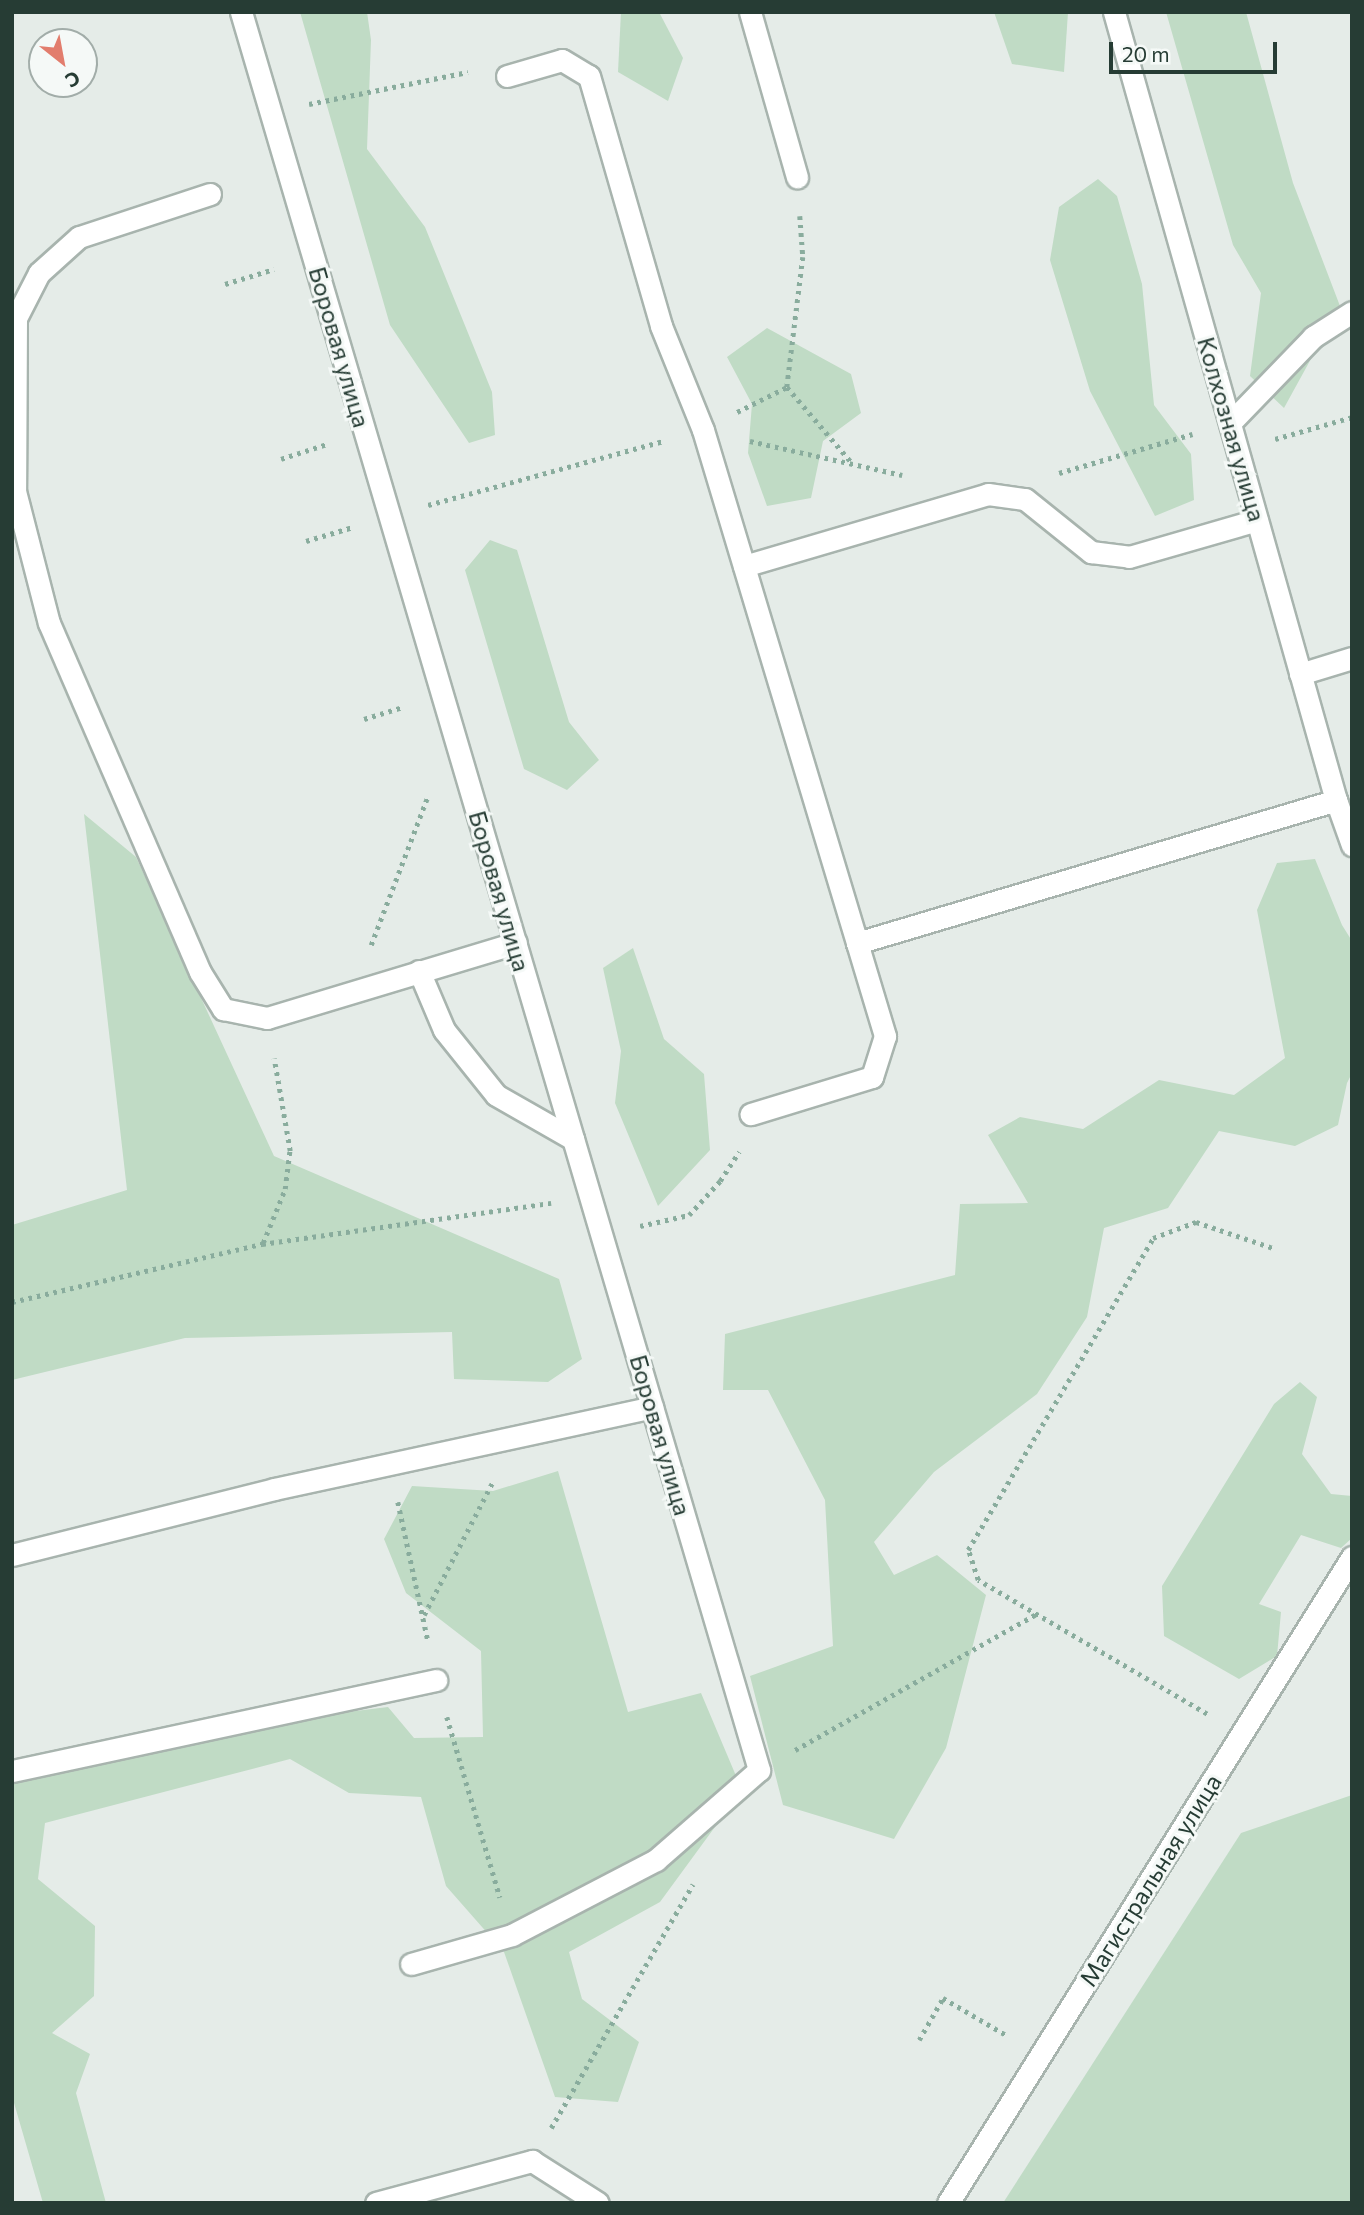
<!DOCTYPE html>
<meta charset="utf-8">
<style>
body{margin:0}
#map{position:relative;width:1364px;height:2215px;overflow:hidden;background:#e5ece8;font-family:Commissioner,sans-serif}
div>[style]{position:absolute}
[style*='--x']{left:calc(var(--x)*1px);top:calc(var(--y)*1px);width:calc(var(--w)*1px);rotate:calc(var(--a)*1deg)}
.green>*{inset:0;background:#c0dbc5}
.path>*{height:4.5px;margin-top:-2.25px;transform-origin:0;background:repeating-linear-gradient(90deg,#89ac9d 0 3.5px,transparent 0 8.5px)}
.roads{filter:drop-shadow(2px 0 #a8b4ae) drop-shadow(-2px 0 #a8b4ae) drop-shadow(0 2px #a8b4ae) drop-shadow(0 -2px #a8b4ae)}
.minor>*{height:21px;margin:-10.5px;padding:0 10.5px;transform-origin:10.5px;border-radius:10.5px;background:#fff}
span{translate:-50% -50%;white-space:nowrap;text-align:center;line-height:1.15;-webkit-text-stroke:6px #f5f9f7;paint-order:stroke}
.street-label{font-size:24px;color:#263c34}
.frame{position:absolute;inset:0;border:14px solid #263c34;pointer-events:none}
.north{position:absolute;left:28px;top:28px;width:70px;height:70px;box-sizing:border-box;background:#f5f9f7;border:2px solid #a2ada9;border-radius:50%;rotate:149deg;font-size:19px;font-weight:700;line-height:28px;text-align:center;color:#263c34}
.north::after{content:'';display:block;margin:auto;width:24px;height:32px;background:#e27d6d;clip-path:polygon(50% 0,100% 100%,50% 72%,0 100%)}
.scale{position:absolute;left:1109px;top:42px;width:168px;height:32px;box-sizing:border-box;border:4px solid #263c34;border-top:0;padding-left:9px;font-size:21px;line-height:24px;white-space:nowrap;color:#263c34;-webkit-text-stroke:5px #f5f9f7;paint-order:stroke}
</style>
<div id="map">
<div class="green">
<i style="clip-path:polygon(300px 12px,367px 12px,371px 40px,367px 149px,425px 227px,492px 392px,495px 435px,469px 443px,390px 325px)"></i>
<i style="clip-path:polygon(621px 12px,659px 12px,683px 58px,668px 101px,618px 72px)"></i>
<i style="clip-path:polygon(994px 12px,1068px 12px,1064px 72px,1012px 64px)"></i>
<i style="clip-path:polygon(1166px 12px,1246px 12px,1293px 183px,1340px 306px,1284px 408px,1250px 376px,1261px 293px,1233px 245px)"></i>
<i style="clip-path:polygon(1098px 179px,1117px 196px,1142px 284px,1154px 405px,1191px 454px,1194px 500px,1155px 516px,1090px 391px,1050px 260px,1059px 207px)"></i>
<i style="clip-path:polygon(767px 328px,851px 374px,861px 413px,823px 441px,811px 498px,767px 506px,748px 453px,752px 404px,727px 357px)"></i>
<i style="clip-path:polygon(490px 540px,517px 550px,569px 722px,599px 760px,567px 790px,524px 769px,465px 570px)"></i>
<i style="clip-path:polygon(84px 814px,136px 857px,274px 1156px,559px 1279px,582px 1359px,548px 1382px,454px 1379px,452px 1332px,185px 1338px,12px 1380px,12px 1225px,127px 1190px)"></i>
<i style="clip-path:polygon(1315px 859px,1342px 925px,1352px 941px,1352px 1073px,1347px 1083px,1338px 1125px,1295px 1146px,1219px 1131px,1168px 1208px,1104px 1228px,1087px 1317px,1037px 1394px,934px 1472px,874px 1542px,894px 1575px,937px 1555px,986px 1595px,946px 1748px,894px 1839px,783px 1805px,750px 1676px,833px 1646px,825px 1500px,768px 1390px,723px 1390px,725px 1334px,955px 1275px,960px 1204px,1028px 1203px,988px 1135px,1020px 1117px,1083px 1129px,1159px 1080px,1234px 1095px,1285px 1058px,1257px 910px,1277px 863px)"></i>
<i style="clip-path:polygon(633px 948px,664px 1039px,704px 1074px,710px 1150px,658px 1206px,615px 1103px,621px 1051px,603px 968px)"></i>
<i style="clip-path:polygon(1300px 1382px,1317px 1397px,1302px 1454px,1331px 1494px,1352px 1496px,1352px 1538px,1341px 1548px,1301px 1535px,1259px 1604px,1281px 1612px,1277px 1656px,1239px 1679px,1164px 1636px,1162px 1586px,1274px 1404px)"></i>
<i style="clip-path:polygon(558px 1471px,628px 1712px,701px 1693px,742px 1790px,660px 1902px,569px 1952px,582px 1999px,639px 2042px,618px 2102px,555px 2097px,504px 1952px,446px 1886px,421px 1797px,349px 1793px,290px 1759px,45px 1823px,38px 1879px,95px 1926px,94px 1996px,52px 2033px,90px 2054px,76px 2093px,106px 2203px,43px 2203px,12px 2096px,12px 1780px,299px 1718px,388px 1707px,414px 1738px,483px 1737px,481px 1651px,406px 1593px,384px 1539px,412px 1486px,493px 1491px)"></i>
<i style="clip-path:polygon(1352px 1795px,1352px 2203px,1003px 2203px,1241px 1833px)"></i>
</div>
<div class="path">
<i style="--x:309;--y:104;--w:162;--a:-11.4"></i>
<i style="--x:800;--y:216;--w:41;--a:85.8"></i>
<i style="--x:803;--y:257;--w:131;--a:97"></i>
<i style="--x:787;--y:387;--w:101;--a:49.4"></i>
<i style="--x:225;--y:284;--w:51;--a:-17"></i>
<i style="--x:737;--y:412;--w:56;--a:-26.6"></i>
<i style="--x:1275;--y:439;--w:80;--a:-15.9"></i>
<i style="--x:750;--y:441;--w:156;--a:12.6"></i>
<i style="--x:281;--y:459;--w:48;--a:-18.1"></i>
<i style="--x:1059;--y:473;--w:139;--a:-16.3"></i>
<i style="--x:428;--y:505;--w:244;--a:-15.2"></i>
<i style="--x:306;--y:541;--w:49;--a:-16.6"></i>
<i style="--x:364;--y:719;--w:41;--a:-17.1"></i>
<i style="--x:371;--y:945;--w:160;--a:-69.1"></i>
<i style="--x:640;--y:1226;--w:50;--a:-12.7"></i>
<i style="--x:689;--y:1215;--w:46;--a:-47.6"></i>
<i style="--x:720;--y:1181;--w:35;--a:-57"></i>
<i style="--x:263;--y:1243;--w:58;--a:-67.8"></i>
<i style="--x:285;--y:1189;--w:38;--a:-83"></i>
<i style="--x:290;--y:1151;--w:94;--a:-99.8"></i>
<i style="--x:12;--y:1302;--w:257;--a:-13.1"></i>
<i style="--x:262;--y:1244;--w:292;--a:-8.1"></i>
<i style="--x:398;--y:1502;--w:142;--a:77.8"></i>
<i style="--x:424;--y:1615;--w:148;--a:-62.7"></i>
<i style="--x:1207;--y:1714;--w:265;--a:-149.7"></i>
<i style="--x:978;--y:1580;--w:32;--a:-108"></i>
<i style="--x:968;--y:1550;--w:363;--a:-59.3"></i>
<i style="--x:1153;--y:1238;--w:46;--a:-20.4"></i>
<i style="--x:1196;--y:1222;--w:81;--a:18.7"></i>
<i style="--x:447;--y:1717;--w:188;--a:73.6"></i>
<i style="--x:795;--y:1750;--w:277;--a:-29.4"></i>
<i style="--x:919;--y:2040;--w:48;--a:-60.3"></i>
<i style="--x:943;--y:1998;--w:73;--a:30.4"></i>
<i style="--x:551;--y:2128;--w:282;--a:-59.8"></i>
</div>
<div class="roads">
<div class="minor">
<i style="--x:241;--y:12;--w:1833;--a:73.58"></i>
<i style="--x:759;--y:1770;--w:137;--a:138.9"></i>
<i style="--x:656;--y:1860;--w:162;--a:152.5"></i>
<i style="--x:512;--y:1935;--w:105;--a:164"></i>
<i style="--x:750;--y:12;--w:172;--a:74.1"></i>
<i style="--x:1114;--y:12;--w:819;--a:74.27"></i>
<i style="--x:1336;--y:800;--w:48;--a:70.4"></i>
<i style="--x:507;--y:76;--w:57;--a:-16.2"></i>
<i style="--x:562;--y:60;--w:31;--a:31"></i>
<i style="--x:589;--y:76;--w:260;--a:73.9"></i>
<i style="--x:661;--y:326;--w:112;--a:68"></i>
<i style="--x:703;--y:430;--w:633;--a:73.28"></i>
<i style="--x:885;--y:1036;--w:43;--a:107.6"></i>
<i style="--x:872;--y:1077;--w:127;--a:163"></i>
<i style="--x:210;--y:194;--w:138;--a:161.8"></i>
<i style="--x:79;--y:237;--w:54;--a:138"></i>
<i style="--x:39;--y:273;--w:51;--a:117.1"></i>
<i style="--x:16;--y:318;--w:173;--a:90.3"></i>
<i style="--x:15;--y:491;--w:136;--a:75.6"></i>
<i style="--x:49;--y:623;--w:380;--a:66.6"></i>
<i style="--x:200;--y:972;--w:44;--a:58.1"></i>
<i style="--x:223;--y:1009;--w:45;--a:11.6"></i>
<i style="--x:267;--y:1018;--w:260;--a:-16.8"></i>
<i style="--x:1230;--y:423;--w:120;--a:-46"></i>
<i style="--x:1313;--y:337;--w:46;--a:-32.7"></i>
<i style="--x:744;--y:566;--w:254;--a:-16.4"></i>
<i style="--x:988;--y:494;--w:37;--a:8"></i>
<i style="--x:1025;--y:499;--w:85;--a:38.8"></i>
<i style="--x:1091;--y:552;--w:38;--a:7"></i>
<i style="--x:1129;--y:557;--w:133;--a:-16.1"></i>
<i style="--x:1300;--y:674;--w:54;--a:-17.1"></i>
<i style="--x:857;--y:943;--w:500;--a:-16.6"></i>
<i style="--x:419;--y:971;--w:64;--a:67"></i>
<i style="--x:444;--y:1030;--w:83;--a:51.3"></i>
<i style="--x:496;--y:1095;--w:89;--a:29.7"></i>
<i style="--x:12;--y:1555;--w:270;--a:-14.1"></i>
<i style="--x:274;--y:1489;--w:387;--a:-12.2"></i>
<i style="--x:12;--y:1771;--w:434;--a:-12.1"></i>
<i style="--x:376;--y:2203;--w:162;--a:-15.1"></i>
<i style="--x:532;--y:2161;--w:78;--a:32.5"></i>
<i style="--x:948;--y:2203;--w:762;--a:-57.98"></i>
</div>
</div>
<div class="street-label">
<span style="left:340px;top:347px;rotate:74deg">Боровая улица</span>
<span style="left:1232px;top:429px;rotate:74deg">Колхозная улица</span>
<span style="left:500px;top:891px;rotate:74deg">Боровая улица</span>
<span style="left:661px;top:1435px;rotate:74deg">Боровая улица</span>
<span style="left:1150px;top:1880px;rotate:-58deg">Магистральная улица</span>
</div>
<div class="frame"></div>
<div class="north">С</div>
<div class="scale">20 m</div>
</div>
